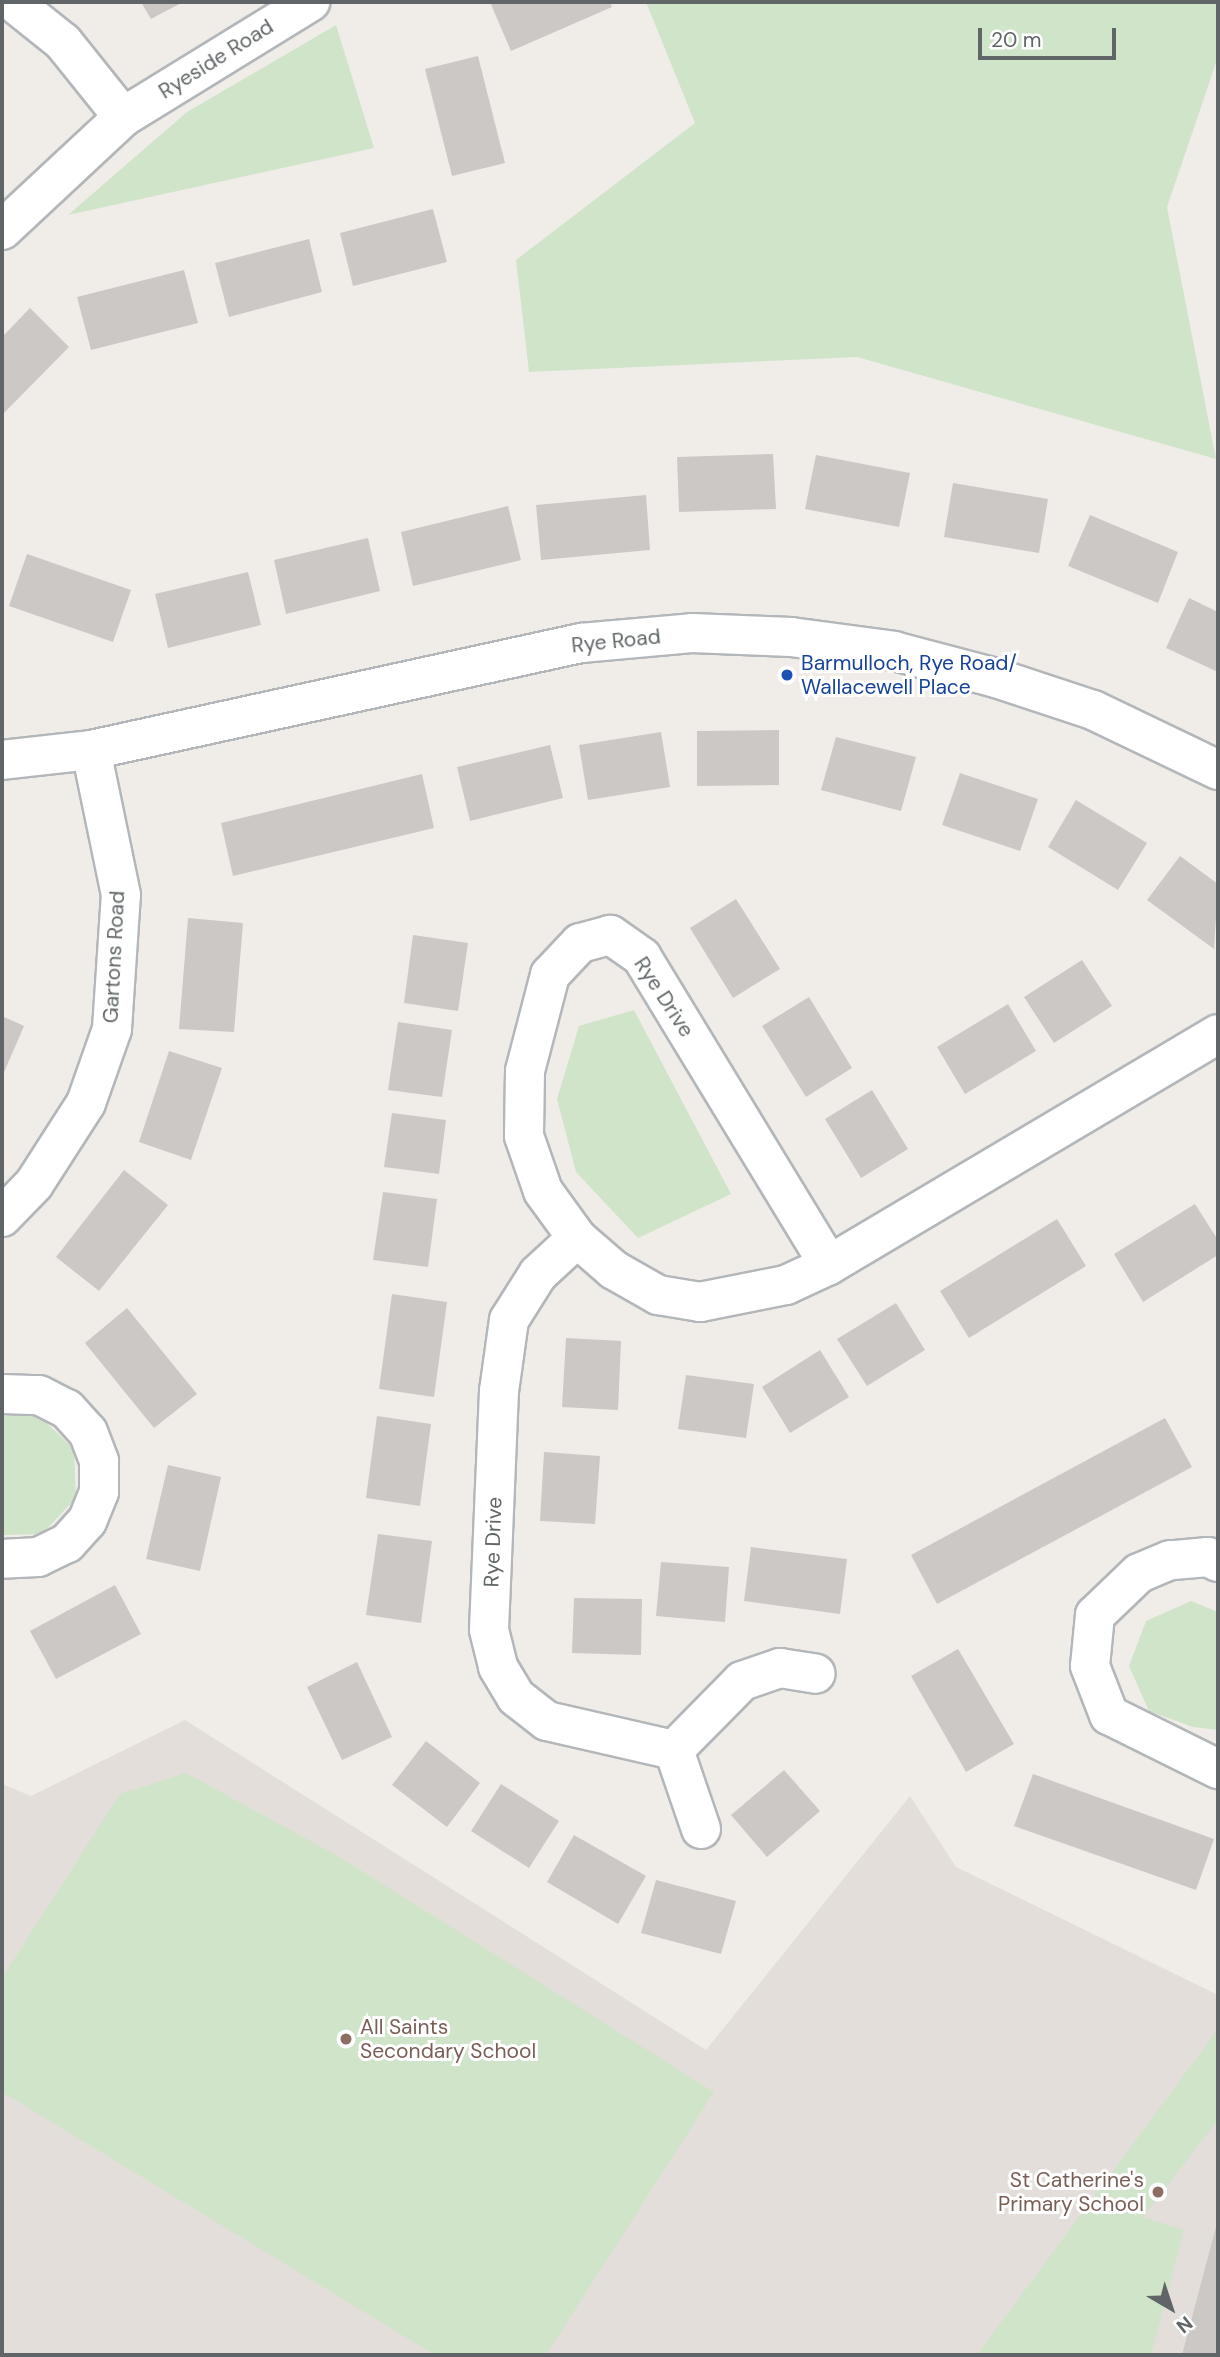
<!DOCTYPE html>
<style>
body{margin:0}
#map{position:relative;width:1220px;height:2357px;overflow:hidden;background:#f0ede9;font-family:"DM Sans",sans-serif}
div>[style]{position:absolute}
[style*='--x']{left:calc(var(--x)*1px);top:calc(var(--y)*1px);width:calc(var(--w)*1px);rotate:calc(var(--a)*1deg)}
.education>*{inset:0;background:#e3deda}
.green>*{inset:0;background:#cfe4c9}
.building>*{inset:0;background:#ccc8c5}
.roads{filter:drop-shadow(2px 0 #b3b7b9) drop-shadow(-2px 0 #b3b7b9) drop-shadow(0 2px #b3b7b9) drop-shadow(0 -2px #b3b7b9)}
.minor>*{height:38px;margin:-19px;padding:0 19px;transform-origin:19px;border-radius:19px;background:#fff}
.dots>*{width:19px;height:19px;translate:-50% -50%;box-sizing:border-box;border:4px solid #fff;border-radius:50%}
span{translate:-50% -50%;white-space:nowrap;text-align:center;line-height:1.15;-webkit-text-stroke:6px #fff;paint-order:stroke}
.street-label{font-size:21px;color:#606567}
.transit-label{font-size:21px;color:#164399}
.left{translate:0 -50%;text-align:left}
.education-label{font-size:21px;color:#785e54}
.right{translate:-100% -50%;text-align:right}
.frame{position:absolute;inset:0;border:4px solid #606567;pointer-events:none}
.north{position:absolute;left:1136px;top:2273px;width:70px;height:70px;-webkit-text-stroke:5px #fff;paint-order:stroke;rotate:141deg;font-size:19px;font-weight:700;line-height:28px;text-align:center;color:#606567}
.north::after{content:'';display:block;margin:auto;width:24px;height:32px;background:#606567;clip-path:polygon(50% 0,100% 100%,50% 72%,0 100%)}
.scale{position:absolute;left:978px;top:28px;width:138px;height:32px;box-sizing:border-box;border:4px solid #606567;border-top:0;padding-left:9px;font-size:21px;line-height:24px;white-space:nowrap;color:#606567;-webkit-text-stroke:5px #fff;paint-order:stroke}
</style>
<div id="map">
<div class="education">
<i style="clip-path:polygon(185px 1720px,706px 2050px,910px 1796px,956px 1867px,1218px 1995px,1218px 2355px,2px 2355px,2px 1784px,31px 1796px)"></i>
</div>
<div class="green">
<i style="clip-path:polygon(646px 2px,1218px 2px,1218px 57px,1167px 207px,1216px 459px,857px 357px,529px 372px,516px 260px,695px 123px)"></i>
<i style="clip-path:polygon(336px 25px,374px 148px,68px 215px,187px 112px)"></i>
<i style="clip-path:polygon(634px 1010px,731px 1194px,638px 1238px,576px 1172px,557px 1099px,579px 1026px)"></i>
<i style="clip-path:polygon(38px 1415px,74px 1449px,76px 1498px,42px 1534px,2px 1535px,2px 1416px)"></i>
<i style="clip-path:polygon(1191px 1601px,1218px 1612px,1218px 1730px,1193px 1727px,1149px 1711px,1129px 1666px,1146px 1621px)"></i>
<i style="clip-path:polygon(186px 1773px,338px 1856px,714px 2092px,546px 2355px,435px 2355px,2px 2092px,2px 1978px,120px 1794px)"></i>
<i style="clip-path:polygon(1218px 2029px,1218px 2120px,1143px 2217px,1184px 2230px,1151px 2355px,977px 2355px)"></i>
</div>
<div class="building">
<i style="clip-path:polygon(141px 2px,183px 2px,151px 19px)"></i>
<i style="clip-path:polygon(490px 2px,610px 2px,612px 7px,511px 51px)"></i>
<i style="clip-path:polygon(478px 56px,505px 163px,452px 176px,425px 69px)"></i>
<i style="clip-path:polygon(433px 209px,447px 262px,353px 286px,340px 233px)"></i>
<i style="clip-path:polygon(309px 239px,322px 292px,229px 317px,215px 263px)"></i>
<i style="clip-path:polygon(184px 270px,198px 323px,91px 350px,77px 297px)"></i>
<i style="clip-path:polygon(30px 308px,69px 347px,2px 415px,2px 337px)"></i>
<i style="clip-path:polygon(773px 454px,776px 509px,679px 512px,677px 457px)"></i>
<i style="clip-path:polygon(816px 455px,910px 473px,899px 527px,805px 509px)"></i>
<i style="clip-path:polygon(953px 483px,1048px 499px,1039px 553px,944px 537px)"></i>
<i style="clip-path:polygon(646px 495px,650px 550px,541px 560px,536px 505px)"></i>
<i style="clip-path:polygon(508px 506px,521px 560px,413px 586px,401px 532px)"></i>
<i style="clip-path:polygon(1090px 515px,1178px 552px,1158px 603px,1068px 566px)"></i>
<i style="clip-path:polygon(368px 538px,380px 591px,286px 614px,274px 560px)"></i>
<i style="clip-path:polygon(27px 554px,131px 590px,113px 642px,9px 606px)"></i>
<i style="clip-path:polygon(248px 572px,261px 625px,168px 648px,155px 594px)"></i>
<i style="clip-path:polygon(1189px 598px,1218px 612px,1218px 672px,1166px 648px)"></i>
<i style="clip-path:polygon(779px 730px,779px 785px,697px 786px,697px 731px)"></i>
<i style="clip-path:polygon(661px 732px,670px 787px,588px 800px,579px 745px)"></i>
<i style="clip-path:polygon(836px 737px,916px 757px,901px 811px,821px 790px)"></i>
<i style="clip-path:polygon(550px 745px,563px 798px,470px 821px,457px 767px)"></i>
<i style="clip-path:polygon(960px 773px,1038px 799px,1020px 851px,942px 825px)"></i>
<i style="clip-path:polygon(422px 774px,434px 828px,233px 876px,221px 823px)"></i>
<i style="clip-path:polygon(1076px 800px,1147px 843px,1118px 890px,1048px 847px)"></i>
<i style="clip-path:polygon(1180px 856px,1218px 884px,1214px 949px,1147px 900px)"></i>
<i style="clip-path:polygon(736px 899px,780px 969px,733px 998px,690px 928px)"></i>
<i style="clip-path:polygon(188px 918px,243px 923px,234px 1032px,179px 1029px)"></i>
<i style="clip-path:polygon(413px 935px,468px 943px,458px 1011px,404px 1003px)"></i>
<i style="clip-path:polygon(1082px 960px,1112px 1006px,1054px 1043px,1024px 997px)"></i>
<i style="clip-path:polygon(809px 997px,852px 1068px,806px 1097px,762px 1026px)"></i>
<i style="clip-path:polygon(1008px 1004px,1036px 1051px,965px 1094px,937px 1047px)"></i>
<i style="clip-path:polygon(2px 1016px,24px 1026px,2px 1077px)"></i>
<i style="clip-path:polygon(398px 1022px,452px 1030px,442px 1097px,388px 1090px)"></i>
<i style="clip-path:polygon(169px 1051px,222px 1068px,191px 1160px,139px 1142px)"></i>
<i style="clip-path:polygon(872px 1090px,908px 1149px,861px 1178px,825px 1119px)"></i>
<i style="clip-path:polygon(392px 1113px,446px 1120px,439px 1174px,384px 1167px)"></i>
<i style="clip-path:polygon(124px 1170px,168px 1205px,99px 1291px,56px 1257px)"></i>
<i style="clip-path:polygon(383px 1192px,437px 1199px,428px 1267px,373px 1260px)"></i>
<i style="clip-path:polygon(1195px 1204px,1218px 1240px,1218px 1255px,1143px 1302px,1114px 1254px)"></i>
<i style="clip-path:polygon(1057px 1219px,1086px 1266px,969px 1338px,940px 1291px)"></i>
<i style="clip-path:polygon(392px 1294px,447px 1302px,434px 1397px,379px 1389px)"></i>
<i style="clip-path:polygon(896px 1303px,925px 1350px,867px 1386px,837px 1339px)"></i>
<i style="clip-path:polygon(127px 1308px,197px 1394px,154px 1428px,85px 1343px)"></i>
<i style="clip-path:polygon(566px 1338px,621px 1341px,618px 1410px,562px 1407px)"></i>
<i style="clip-path:polygon(820px 1350px,849px 1397px,790px 1433px,762px 1387px)"></i>
<i style="clip-path:polygon(686px 1375px,754px 1384px,746px 1438px,678px 1429px)"></i>
<i style="clip-path:polygon(377px 1416px,431px 1424px,420px 1506px,366px 1498px)"></i>
<i style="clip-path:polygon(1165px 1418px,1192px 1467px,937px 1604px,911px 1555px)"></i>
<i style="clip-path:polygon(544px 1452px,600px 1456px,595px 1524px,540px 1521px)"></i>
<i style="clip-path:polygon(168px 1465px,221px 1477px,200px 1571px,146px 1559px)"></i>
<i style="clip-path:polygon(378px 1534px,432px 1541px,421px 1623px,366px 1615px)"></i>
<i style="clip-path:polygon(751px 1547px,847px 1559px,840px 1614px,744px 1601px)"></i>
<i style="clip-path:polygon(661px 1562px,729px 1567px,725px 1622px,656px 1616px)"></i>
<i style="clip-path:polygon(115px 1585px,141px 1634px,56px 1679px,30px 1631px)"></i>
<i style="clip-path:polygon(574px 1598px,642px 1599px,641px 1655px,572px 1653px)"></i>
<i style="clip-path:polygon(958px 1649px,1014px 1744px,966px 1772px,911px 1676px)"></i>
<i style="clip-path:polygon(357px 1662px,392px 1737px,342px 1760px,307px 1687px)"></i>
<i style="clip-path:polygon(426px 1741px,480px 1783px,447px 1827px,392px 1785px)"></i>
<i style="clip-path:polygon(784px 1770px,820px 1811px,767px 1857px,731px 1815px)"></i>
<i style="clip-path:polygon(1033px 1774px,1214px 1839px,1196px 1890px,1014px 1826px)"></i>
<i style="clip-path:polygon(501px 1784px,559px 1821px,529px 1868px,471px 1831px)"></i>
<i style="clip-path:polygon(574px 1835px,646px 1876px,618px 1924px,547px 1882px)"></i>
<i style="clip-path:polygon(656px 1880px,736px 1901px,721px 1954px,641px 1933px)"></i>
<i style="clip-path:polygon(1217px 2223px,1218px 2355px,1182px 2355px)"></i>
</div>
<div class="roads">
<div class="minor">
<i style="--x:13;--y:2;--w:64;--a:38.7"></i>
<i style="--x:63;--y:42;--w:96;--a:51.3"></i>
<i style="--x:2;--y:230;--w:166;--a:-43"></i>
<i style="--x:123;--y:117;--w:220;--a:-31.6"></i>
<i style="--x:2;--y:760;--w:90;--a:-6.4"></i>
<i style="--x:91;--y:750;--w:502;--a:-12.32"></i>
<i style="--x:581;--y:643;--w:111;--a:-5.1"></i>
<i style="--x:692;--y:633;--w:99;--a:2.3"></i>
<i style="--x:791;--y:637;--w:104;--a:7.7"></i>
<i style="--x:894;--y:651;--w:106;--a:14.8"></i>
<i style="--x:996;--y:678;--w:102;--a:18.3"></i>
<i style="--x:1093;--y:710;--w:139;--a:25.6"></i>
<i style="--x:2;--y:1217;--w:46;--a:-45.9"></i>
<i style="--x:34;--y:1184;--w:96;--a:-57.3"></i>
<i style="--x:86;--y:1103;--w:78;--a:-70.6"></i>
<i style="--x:112;--y:1029;--w:134;--a:-86.2"></i>
<i style="--x:121;--y:895;--w:148;--a:-101.7"></i>
<i style="--x:577;--y:1238;--w:53;--a:137.3"></i>
<i style="--x:538;--y:1274;--w:54;--a:122.2"></i>
<i style="--x:509;--y:1320;--w:72;--a:98"></i>
<i style="--x:499;--y:1391;--w:239;--a:92.4"></i>
<i style="--x:489;--y:1630;--w:38;--a:76"></i>
<i style="--x:498;--y:1667;--w:35;--a:59"></i>
<i style="--x:516;--y:1697;--w:39;--a:38"></i>
<i style="--x:547;--y:1721;--w:130;--a:12.9"></i>
<i style="--x:829;--y:1265;--w:360;--a:-121.3"></i>
<i style="--x:642;--y:957;--w:39;--a:-145"></i>
<i style="--x:610;--y:935;--w:31;--a:165"></i>
<i style="--x:580;--y:943;--w:44;--a:133.2"></i>
<i style="--x:550;--y:975;--w:99;--a:104.6"></i>
<i style="--x:525;--y:1071;--w:65;--a:90.9"></i>
<i style="--x:524;--y:1136;--w:58;--a:70.9"></i>
<i style="--x:543;--y:1191;--w:58;--a:54.1"></i>
<i style="--x:577;--y:1238;--w:49;--a:40.9"></i>
<i style="--x:614;--y:1270;--w:51;--a:29.6"></i>
<i style="--x:658;--y:1295;--w:43;--a:9.5"></i>
<i style="--x:700;--y:1302;--w:88;--a:-11.2"></i>
<i style="--x:786;--y:1285;--w:47;--a:-24.9"></i>
<i style="--x:829;--y:1265;--w:452;--a:-30.7"></i>
<i style="--x:2;--y:1394;--w:37;--a:2"></i>
<i style="--x:39;--y:1395;--w:31;--a:27"></i>
<i style="--x:67;--y:1409;--w:31;--a:48"></i>
<i style="--x:88;--y:1432;--w:31;--a:69"></i>
<i style="--x:99;--y:1461;--w:31;--a:90"></i>
<i style="--x:99;--y:1492;--w:31;--a:112"></i>
<i style="--x:87;--y:1521;--w:30;--a:132"></i>
<i style="--x:67;--y:1543;--w:32;--a:154"></i>
<i style="--x:38;--y:1557;--w:36;--a:177"></i>
<i style="--x:1218;--y:1562;--w:11;--a:-153"></i>
<i style="--x:1208;--y:1557;--w:38;--a:175"></i>
<i style="--x:1170;--y:1560;--w:34;--a:157"></i>
<i style="--x:1139;--y:1573;--w:61;--a:136.3"></i>
<i style="--x:1095;--y:1615;--w:51;--a:95.6"></i>
<i style="--x:1090;--y:1666;--w:53;--a:68.8"></i>
<i style="--x:1109;--y:1715;--w:122;--a:26.4"></i>
<i style="--x:701;--y:1829;--w:83;--a:-108.9"></i>
<i style="--x:674;--y:1750;--w:97;--a:-45.4"></i>
<i style="--x:742;--y:1681;--w:40;--a:-18.9"></i>
<i style="--x:780;--y:1668;--w:36;--a:9"></i>
</div>
</div>
<div class="dots">
<i style="left:787px;top:675px;background:#1a4fb4"></i>
<i style="left:346px;top:2039px;background:#8d6e63"></i>
<i style="left:1158px;top:2192px;background:#8d6e63"></i>
</div>
<div class="street-label">
<span style="left:216px;top:59px;rotate:-32deg">Ryeside Road</span>
<span style="left:616px;top:641px;rotate:-6deg">Rye Road</span>
<span style="left:114px;top:957px;rotate:-87deg">Gartons Road</span>
<span style="left:664px;top:997px;rotate:57deg">Rye Drive</span>
<span style="left:493px;top:1542px;rotate:-88deg">Rye Drive</span>
</div>
<div class="transit-label">
<span class="left" style="left:801px;top:675px">Barmulloch, Rye Road/<br>Wallacewell Place</span>
</div>
<div class="education-label">
<span class="left" style="left:360px;top:2039px">All Saints<br>Secondary School</span>
<span class="right" style="left:1144px;top:2192px">St Catherine's<br>Primary School</span>
</div>
<div class="frame"></div>
<div class="north">N</div>
<div class="scale">20 m</div>
</div>
